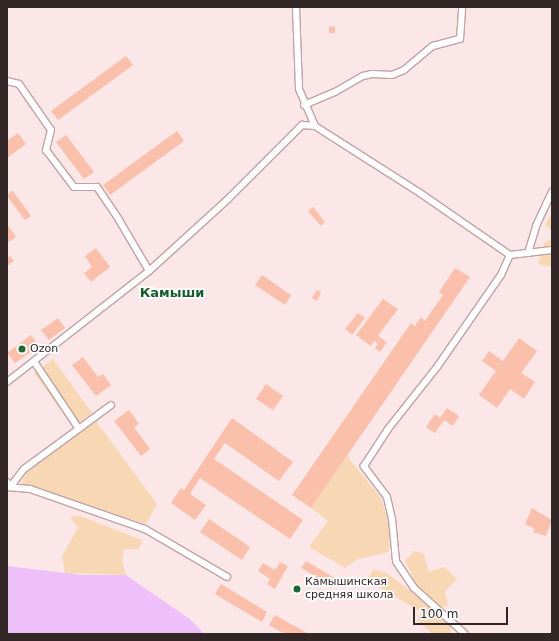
<!DOCTYPE html>
<meta charset="utf-8">
<style>
body{margin:0}
#map{position:relative;width:559px;height:641px;overflow:hidden;background:#fbe7e8;font-family:"DejaVu Sans",sans-serif}
div>[style]{position:absolute}
[style*='--x']{left:calc(var(--x)*1px);top:calc(var(--y)*1px);width:calc(var(--w)*1px);rotate:calc(var(--a)*1deg)}
.green>*{inset:0;background:#f8d7b4}
.water>*{inset:0;background:#edc0f9}
.building>*{inset:0;background:#fac0ab}
.roads{filter:drop-shadow(1px 0 #c1a3a5) drop-shadow(-1px 0 #c1a3a5) drop-shadow(0 1px #c1a3a5) drop-shadow(0 -1px #c1a3a5)}
.street>*{height:6px;margin:-3px;padding:0 3px;transform-origin:3px;border-radius:3px;background:#fff}
.dots>*{width:11px;height:11px;translate:-50% -50%;box-sizing:border-box;border:2px solid #fff;border-radius:50%}
span{translate:-50% -50%;white-space:nowrap;text-align:center;line-height:1.15;-webkit-text-stroke:3.5px #fff;paint-order:stroke}
.poi-label{font-size:11px;color:#322627}
.left{translate:0 -50%;text-align:left}
.quarter-label{font-size:13px;color:#185b2d;font-weight:700}
.frame{position:absolute;inset:0;border:8px solid #322627;pointer-events:none}
.scale{position:absolute;left:413px;top:607px;width:95px;height:18px;box-sizing:border-box;border:2px solid #322627;border-top:0;padding-left:5px;font-size:12px;line-height:14px;white-space:nowrap;color:#322627;-webkit-text-stroke:3px #fff;paint-order:stroke}
</style>
<div id="map">
<div class="green">
<i style="clip-path:polygon(552px 214px,552px 231px,545px 224px)"></i>
<i style="clip-path:polygon(552px 239px,552px 267px,538px 264px,545px 242px)"></i>
<i style="clip-path:polygon(53px 359px,92px 413px,73px 427px,34px 373px)"></i>
<i style="clip-path:polygon(96px 421px,157px 504px,146px 524px,21px 484px,26px 473px)"></i>
<i style="clip-path:polygon(347px 456px,381px 498px,389px 523px,389px 552px,358px 559px,345px 568px,309px 547px,328px 521px,311px 508px)"></i>
<i style="clip-path:polygon(80px 516px,142px 540px,139px 549px,124px 549px,122px 561px,126px 575px,65px 573px,62px 556px,78px 528px,70px 517px)"></i>
<i style="clip-path:polygon(415px 551px,424px 554px,429px 572px,444px 567px,457px 579px,445px 591px,448px 606px,441px 607px,416px 584px,405px 560px)"></i>
<i style="clip-path:polygon(373px 569px,387px 573px,413px 593px,450px 626px,451px 634px,433px 634px,417px 621px,421px 612px,367px 580px)"></i>
</div>
<div class="water">
<i style="clip-path:polygon(7px 566px,82px 575px,126px 575px,191px 620px,204px 634px,7px 634px)"></i>
</div>
<div class="building">
<i style="clip-path:polygon(335px 26px,335px 33px,329px 33px,329px 27px)"></i>
<i style="clip-path:polygon(126px 56px,133px 65px,58px 120px,51px 111px)"></i>
<i style="clip-path:polygon(177px 131px,184px 141px,110px 195px,103px 185px)"></i>
<i style="clip-path:polygon(18px 133px,26px 144px,7px 158px,7px 141px)"></i>
<i style="clip-path:polygon(66px 135px,94px 172px,84px 179px,56px 142px)"></i>
<i style="clip-path:polygon(12px 190px,31px 216px,25px 220px,7px 196px)"></i>
<i style="clip-path:polygon(313px 207px,325px 222px,321px 226px,308px 211px)"></i>
<i style="clip-path:polygon(7px 224px,16px 237px,7px 243px)"></i>
<i style="clip-path:polygon(96px 248px,110px 267px,91px 282px,84px 273px,92px 267px,85px 256px)"></i>
<i style="clip-path:polygon(10px 256px,14px 261px,7px 266px,7px 258px)"></i>
<i style="clip-path:polygon(455px 268px,470px 277px,311px 508px,292px 495px,411px 323px,415px 326px,421px 317px,425px 321px,443px 295px,439px 292px)"></i>
<i style="clip-path:polygon(262px 275px,291px 295px,285px 305px,255px 285px)"></i>
<i style="clip-path:polygon(317px 290px,321px 293px,317px 301px,312px 298px)"></i>
<i style="clip-path:polygon(383px 299px,398px 309px,378px 336px,387px 342px,380px 352px,375px 348px,378px 344px,374px 341px,371px 346px,356px 335px)"></i>
<i style="clip-path:polygon(358px 313px,365px 318px,352px 335px,345px 329px)"></i>
<i style="clip-path:polygon(58px 318px,65px 328px,49px 340px,41px 330px)"></i>
<i style="clip-path:polygon(31px 335px,39px 346px,15px 363px,7px 353px)"></i>
<i style="clip-path:polygon(519px 338px,537px 351px,521px 373px,535px 382px,524px 399px,510px 389px,497px 408px,479px 395px,496px 371px,482px 361px,489px 351px,503px 361px)"></i>
<i style="clip-path:polygon(83px 357px,98px 377px,103px 374px,111px 385px,96px 396px,72px 365px)"></i>
<i style="clip-path:polygon(266px 384px,283px 396px,273px 410px,256px 399px)"></i>
<i style="clip-path:polygon(447px 408px,459px 416px,453px 426px,444px 420px,435px 433px,426px 427px,435px 414px,440px 418px)"></i>
<i style="clip-path:polygon(129px 410px,139px 424px,134px 427px,150px 449px,141px 456px,114px 421px)"></i>
<i style="clip-path:polygon(232px 418px,293px 462px,279px 481px,225px 443px,214px 459px,303px 520px,290px 539px,200px 478px,190px 494px,206px 505px,195px 520px,171px 503px,181px 488px,184px 490px)"></i>
<i style="clip-path:polygon(532px 508px,552px 520px,546px 536px,533px 532px,535px 529px,525px 524px)"></i>
<i style="clip-path:polygon(209px 519px,250px 547px,242px 560px,200px 532px)"></i>
<i style="clip-path:polygon(306px 561px,335px 578px,331px 586px,301px 568px)"></i>
<i style="clip-path:polygon(280px 562px,288px 566px,275px 589px,267px 584px,270px 579px,258px 571px,263px 563px,275px 570px)"></i>
<i style="clip-path:polygon(221px 584px,267px 612px,262px 622px,215px 594px)"></i>
<i style="clip-path:polygon(275px 615px,309px 634px,285px 634px,269px 625px)"></i>
</div>
<div class="roads">
<div class="street">
<i style="--x:296;--y:7;--w:82;--a:87.9"></i>
<i style="--x:299;--y:89;--w:40;--a:66.6"></i>
<i style="--x:7;--y:81;--w:12;--a:14"></i>
<i style="--x:19;--y:84;--w:56;--a:55.2"></i>
<i style="--x:51;--y:130;--w:21;--a:104"></i>
<i style="--x:46;--y:150;--w:46;--a:52.9"></i>
<i style="--x:74;--y:187;--w:23;--a:0"></i>
<i style="--x:97;--y:187;--w:40;--a:56"></i>
<i style="--x:119;--y:220;--w:59;--a:59.5"></i>
<i style="--x:304;--y:105;--w:34;--a:-23"></i>
<i style="--x:335;--y:92;--w:32;--a:-30"></i>
<i style="--x:363;--y:76;--w:9;--a:-13"></i>
<i style="--x:372;--y:74;--w:20;--a:3"></i>
<i style="--x:392;--y:75;--w:13;--a:-23"></i>
<i style="--x:404;--y:70;--w:38;--a:-40"></i>
<i style="--x:433;--y:46;--w:28;--a:-15"></i>
<i style="--x:460;--y:39;--w:32;--a:-86"></i>
<i style="--x:528;--y:253;--w:28;--a:-73"></i>
<i style="--x:536;--y:226;--w:38;--a:-65"></i>
<i style="--x:35;--y:363;--w:79;--a:56.3"></i>
<i style="--x:7;--y:382;--w:180;--a:-38"></i>
<i style="--x:149;--y:271;--w:107;--a:-42.3"></i>
<i style="--x:228;--y:199;--w:105;--a:-45"></i>
<i style="--x:302;--y:125;--w:13;--a:4"></i>
<i style="--x:315;--y:126;--w:125;--a:32.5"></i>
<i style="--x:420;--y:193;--w:109;--a:34.6"></i>
<i style="--x:510;--y:255;--w:42;--a:-6.8"></i>
<i style="--x:7;--y:482;--w:6;--a:45"></i>
<i style="--x:11;--y:486;--w:21;--a:-53"></i>
<i style="--x:24;--y:469;--w:108;--a:-36.3"></i>
<i style="--x:7;--y:487;--w:23;--a:5"></i>
<i style="--x:30;--y:489;--w:122;--a:19.2"></i>
<i style="--x:145;--y:529;--w:95;--a:30.3"></i>
<i style="--x:465;--y:634;--w:69;--a:-138"></i>
<i style="--x:414;--y:588;--w:32;--a:-124"></i>
<i style="--x:396;--y:561;--w:42;--a:-95.4"></i>
<i style="--x:392;--y:519;--w:23;--a:-103"></i>
<i style="--x:387;--y:497;--w:39;--a:-127"></i>
<i style="--x:364;--y:466;--w:44;--a:-57"></i>
<i style="--x:388;--y:429;--w:79;--a:-51.7"></i>
<i style="--x:437;--y:367;--w:112;--a:-55.2"></i>
<i style="--x:501;--y:275;--w:22;--a:-66"></i>
</div>
</div>
<div class="dots">
<i style="left:22px;top:349px;background:#1d6735"></i>
<i style="left:297px;top:589px;background:#1d6735"></i>
</div>
<div class="poi-label">
<span class="left" style="left:30px;top:349px">Ozon</span>
<span class="left" style="left:305px;top:589px">Камышинская<br>средняя школа</span>
</div>
<div class="quarter-label">
<span style="left:172px;top:293px">Камыши</span>
</div>
<div class="frame"></div>
<div class="scale">100 m</div>
</div>
